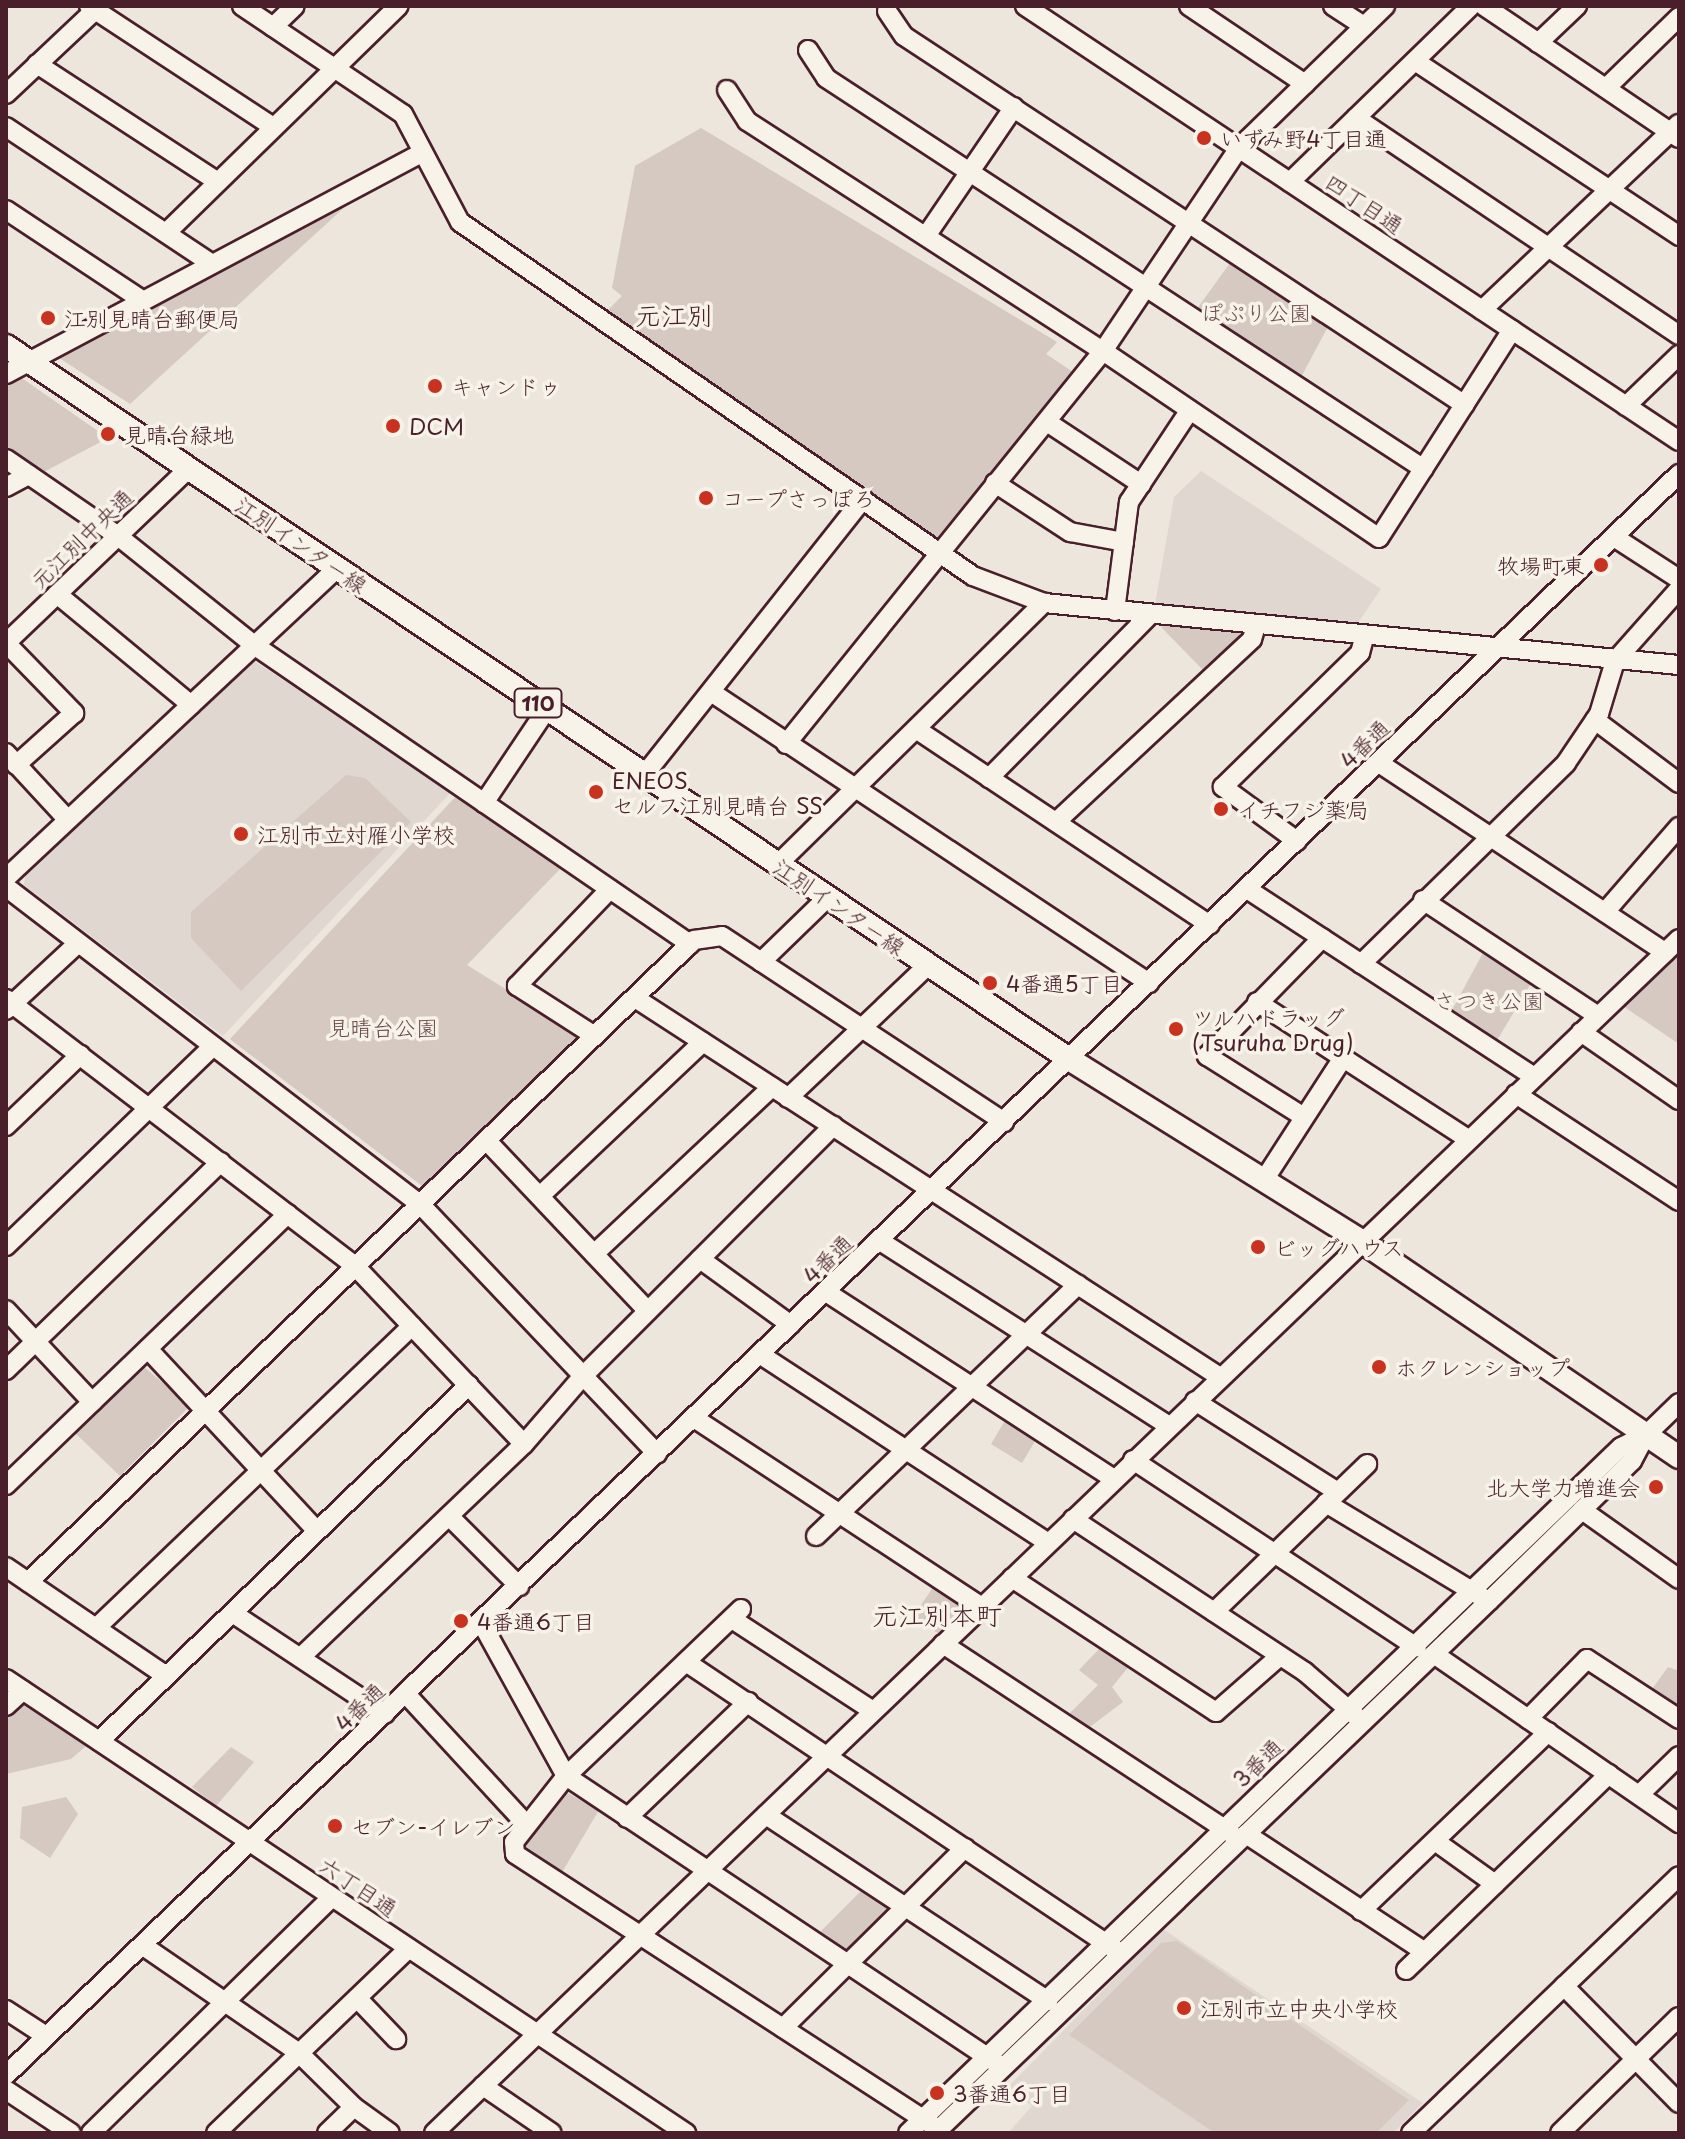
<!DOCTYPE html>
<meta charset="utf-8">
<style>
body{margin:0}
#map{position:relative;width:1685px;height:2139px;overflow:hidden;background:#ece6dd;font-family:"Playpen Sans","Klee One",sans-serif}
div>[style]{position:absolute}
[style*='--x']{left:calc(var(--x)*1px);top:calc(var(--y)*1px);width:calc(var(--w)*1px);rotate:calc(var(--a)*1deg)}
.built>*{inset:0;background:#e0d7d0}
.green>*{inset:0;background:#d5c9c2}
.roads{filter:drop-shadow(2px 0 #4a1f2b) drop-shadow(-2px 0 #4a1f2b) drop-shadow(0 2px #4a1f2b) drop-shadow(0 -2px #4a1f2b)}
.minor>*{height:18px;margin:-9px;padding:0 9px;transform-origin:9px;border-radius:9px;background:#f7f3e8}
.major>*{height:22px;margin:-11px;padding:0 11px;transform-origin:11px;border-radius:11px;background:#f7f3e8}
.dots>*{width:22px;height:22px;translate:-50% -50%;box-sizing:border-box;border:4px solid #f7f3e8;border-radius:50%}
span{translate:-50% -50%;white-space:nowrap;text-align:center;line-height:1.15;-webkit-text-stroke:7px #f7f3e8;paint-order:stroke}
.shield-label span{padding:2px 6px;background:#f7f3e8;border:2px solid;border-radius:6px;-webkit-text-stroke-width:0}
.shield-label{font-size:20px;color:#4a1f2b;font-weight:700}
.poi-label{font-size:22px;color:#4a1f2b}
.left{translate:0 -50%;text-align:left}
.right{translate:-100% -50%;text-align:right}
.street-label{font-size:22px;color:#4a1f2b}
.park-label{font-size:22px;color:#6d4a51}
.quarter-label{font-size:26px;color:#4a1f2b}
.frame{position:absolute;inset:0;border:8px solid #4a1f2b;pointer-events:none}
</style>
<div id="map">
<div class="built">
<i style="clip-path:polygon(1201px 471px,1381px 589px,1353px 630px,1155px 604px,1174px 497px)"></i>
<i style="clip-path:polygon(251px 659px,452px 791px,223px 1036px,24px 885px,25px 877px)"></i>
<i style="clip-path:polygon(1163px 1929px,1423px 2103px,1393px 2133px,1008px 2133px,1032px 2106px,1008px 2087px)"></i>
</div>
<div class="green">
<i style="clip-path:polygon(701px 128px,1057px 342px,1046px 354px,1073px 372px,935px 540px,604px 314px,622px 296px,612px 288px,635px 166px)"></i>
<i style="clip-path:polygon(360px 193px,130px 404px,50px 352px)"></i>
<i style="clip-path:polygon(1235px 256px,1331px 321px,1299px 381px,1194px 313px)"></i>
<i style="clip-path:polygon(10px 378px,23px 379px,108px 438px,40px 474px,6px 451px,6px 380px)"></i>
<i style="clip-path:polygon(1177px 623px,1240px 632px,1238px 642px,1204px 671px,1161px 627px)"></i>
<i style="clip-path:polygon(346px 775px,365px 778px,411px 822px,241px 991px,191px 938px,191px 912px)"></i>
<i style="clip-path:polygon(458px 794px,560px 869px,467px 965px,575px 1032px,577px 1038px,426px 1189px,230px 1039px)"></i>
<i style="clip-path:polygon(1679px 950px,1679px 1044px,1620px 1004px)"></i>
<i style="clip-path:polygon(1484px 951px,1533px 980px,1496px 1042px,1452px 1010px)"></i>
<i style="clip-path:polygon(143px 1366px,190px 1406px,120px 1476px,74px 1432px)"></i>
<i style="clip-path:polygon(1007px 1417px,1038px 1436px,1022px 1463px,991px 1444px)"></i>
<i style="clip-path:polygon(936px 1583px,962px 1600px,962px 1611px,938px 1633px,912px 1618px)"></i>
<i style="clip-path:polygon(1102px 1646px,1131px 1664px,1112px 1687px,1123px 1702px,1087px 1729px,1069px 1714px,1098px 1685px,1079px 1670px)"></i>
<i style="clip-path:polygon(1668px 1667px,1679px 1671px,1679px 1712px,1650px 1692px)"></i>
<i style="clip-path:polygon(23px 1703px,86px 1746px,71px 1759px,6px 1774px,6px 1719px)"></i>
<i style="clip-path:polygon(231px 1747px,254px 1762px,216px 1806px,192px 1787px)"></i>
<i style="clip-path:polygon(562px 1790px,599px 1810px,561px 1874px,525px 1849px,524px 1841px)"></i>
<i style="clip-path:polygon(66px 1797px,78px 1814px,50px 1858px,20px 1838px,22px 1807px)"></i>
<i style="clip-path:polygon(861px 1891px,890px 1910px,889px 1915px,850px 1954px,842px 1953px,816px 1936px)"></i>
<i style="clip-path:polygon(1177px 1941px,1409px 2100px,1376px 2133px,1215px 2133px,1069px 2035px,1161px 1943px)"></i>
</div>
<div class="roads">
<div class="minor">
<i style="--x:89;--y:6;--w:220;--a:33.3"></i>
<i style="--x:242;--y:6;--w:194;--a:33.9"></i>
<i style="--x:403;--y:114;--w:122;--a:62.2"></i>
<i style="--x:460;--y:222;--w:623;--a:34.61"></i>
<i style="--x:973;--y:576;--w:76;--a:20.8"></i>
<i style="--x:1044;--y:603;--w:638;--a:5.58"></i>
<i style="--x:1025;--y:6;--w:785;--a:33.63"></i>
<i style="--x:1189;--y:6;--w:140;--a:33.9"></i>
<i style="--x:1333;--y:6;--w:37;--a:33"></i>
<i style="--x:1484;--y:6;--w:235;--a:34.1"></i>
<i style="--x:887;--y:11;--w:30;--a:56"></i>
<i style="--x:904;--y:36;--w:671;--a:33.34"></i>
<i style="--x:273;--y:27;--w:30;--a:-44"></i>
<i style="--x:1538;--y:43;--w:54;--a:-43.5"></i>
<i style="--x:808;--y:50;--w:33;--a:57"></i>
<i style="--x:826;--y:78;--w:714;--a:33.18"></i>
<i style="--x:1415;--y:61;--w:317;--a:33.5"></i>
<i style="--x:37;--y:64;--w:212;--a:33.1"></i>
<i style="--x:1606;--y:88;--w:102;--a:-44.2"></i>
<i style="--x:727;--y:90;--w:37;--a:57"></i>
<i style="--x:747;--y:121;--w:424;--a:32.9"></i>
<i style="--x:1103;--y:351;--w:333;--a:34.1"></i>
<i style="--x:1379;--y:538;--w:247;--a:-57.4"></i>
<i style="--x:6;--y:94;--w:122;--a:-43.3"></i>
<i style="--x:1356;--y:118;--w:389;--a:33.9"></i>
<i style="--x:6;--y:127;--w:246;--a:33.6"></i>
<i style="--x:1290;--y:182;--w:252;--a:-44.2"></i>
<i style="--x:6;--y:210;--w:163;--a:33.5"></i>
<i style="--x:166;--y:233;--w:325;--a:-44.3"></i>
<i style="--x:926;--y:236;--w:156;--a:-55.7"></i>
<i style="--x:1482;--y:310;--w:271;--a:-43.4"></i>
<i style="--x:6;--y:374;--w:472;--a:-28"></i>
<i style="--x:1626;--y:406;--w:74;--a:-43.9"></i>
<i style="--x:1047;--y:422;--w:113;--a:33.4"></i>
<i style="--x:6;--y:459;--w:136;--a:34.5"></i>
<i style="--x:118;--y:536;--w:174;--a:38.7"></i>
<i style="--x:254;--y:645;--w:529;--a:34.44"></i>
<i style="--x:995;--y:483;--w:90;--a:33.2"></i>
<i style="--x:1070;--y:532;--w:55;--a:10.5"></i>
<i style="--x:6;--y:487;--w:26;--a:-28"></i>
<i style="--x:1614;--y:537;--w:77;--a:32.9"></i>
<i style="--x:57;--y:594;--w:174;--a:39.6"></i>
<i style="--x:1115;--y:611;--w:110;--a:-82.7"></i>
<i style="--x:1129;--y:502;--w:110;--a:-56.5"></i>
<i style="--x:6;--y:643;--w:253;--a:-43.7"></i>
<i style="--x:6;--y:643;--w:98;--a:45.8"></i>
<i style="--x:74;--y:713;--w:78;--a:138.1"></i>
<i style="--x:711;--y:692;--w:526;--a:33.6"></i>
<i style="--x:1595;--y:720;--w:105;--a:36.9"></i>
<i style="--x:916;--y:729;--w:353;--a:33.7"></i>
<i style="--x:786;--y:744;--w:505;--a:-51.11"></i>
<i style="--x:1103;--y:351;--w:244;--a:-56.2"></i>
<i style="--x:1239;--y:148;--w:204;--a:-44.2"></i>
<i style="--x:6;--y:753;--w:91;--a:47.2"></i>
<i style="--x:1379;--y:763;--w:343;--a:33.5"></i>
<i style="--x:645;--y:774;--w:351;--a:-51.6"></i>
<i style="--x:989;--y:778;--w:229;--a:-45.4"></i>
<i style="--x:484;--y:803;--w:113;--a:-56.2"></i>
<i style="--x:1056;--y:822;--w:268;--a:-43"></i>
<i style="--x:1252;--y:639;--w:14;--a:-73"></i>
<i style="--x:1297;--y:841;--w:92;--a:-143.9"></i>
<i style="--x:1223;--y:787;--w:192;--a:-44.4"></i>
<i style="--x:1360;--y:653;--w:16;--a:-75"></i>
<i style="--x:778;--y:864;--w:373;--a:-44.5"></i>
<i style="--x:6;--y:878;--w:453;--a:-43.1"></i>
<i style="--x:6;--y:887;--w:523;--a:37.46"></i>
<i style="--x:421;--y:1205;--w:343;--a:46.5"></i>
<i style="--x:1247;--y:889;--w:343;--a:33.2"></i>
<i style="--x:1423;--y:900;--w:210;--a:33.5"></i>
<i style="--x:1605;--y:912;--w:113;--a:-49"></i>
<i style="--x:761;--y:962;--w:93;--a:-44.1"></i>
<i style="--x:1361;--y:964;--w:287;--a:-44.4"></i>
<i style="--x:1566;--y:763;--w:59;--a:-56"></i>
<i style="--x:1599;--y:714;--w:55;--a:-73.2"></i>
<i style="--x:1615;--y:661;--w:96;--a:-48.4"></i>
<i style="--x:635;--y:998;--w:697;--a:32.94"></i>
<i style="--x:6;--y:999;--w:439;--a:37.4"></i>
<i style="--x:355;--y:1266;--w:245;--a:46.5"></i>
<i style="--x:1257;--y:1002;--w:252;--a:33"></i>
<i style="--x:6;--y:1010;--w:98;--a:-42.9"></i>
<i style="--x:1581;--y:1032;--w:119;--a:34.8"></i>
<i style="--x:595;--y:1036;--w:93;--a:-147.3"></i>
<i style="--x:517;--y:986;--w:134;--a:-46.2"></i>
<i style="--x:1516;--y:1094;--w:195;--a:33.3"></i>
<i style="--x:788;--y:1098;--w:193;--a:-43.5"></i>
<i style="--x:1304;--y:1117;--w:115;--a:-147.8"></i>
<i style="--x:1207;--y:1056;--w:165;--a:-45.7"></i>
<i style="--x:6;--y:1126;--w:103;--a:-43.8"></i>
<i style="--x:487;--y:1141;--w:234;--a:46.6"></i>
<i style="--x:1264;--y:1180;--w:145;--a:-57.1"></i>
<i style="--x:540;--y:1196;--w:224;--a:-43.4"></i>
<i style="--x:880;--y:1241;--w:343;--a:32.6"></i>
<i style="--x:6;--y:1246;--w:288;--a:-44"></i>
<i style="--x:594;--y:1254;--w:244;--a:-43.2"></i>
<i style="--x:700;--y:1259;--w:112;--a:36"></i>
<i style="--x:826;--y:1292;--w:343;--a:33"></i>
<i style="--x:6;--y:1310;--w:126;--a:46.9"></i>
<i style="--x:148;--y:1349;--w:248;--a:47.1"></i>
<i style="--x:761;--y:1355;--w:343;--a:33.2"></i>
<i style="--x:6;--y:1370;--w:299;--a:-44.1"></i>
<i style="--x:1195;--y:1401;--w:169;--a:32.5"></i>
<i style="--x:694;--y:1418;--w:344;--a:33.3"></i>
<i style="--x:1133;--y:1460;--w:340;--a:33.4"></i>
<i style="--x:6;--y:1485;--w:391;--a:-43.9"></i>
<i style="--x:1326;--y:1503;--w:182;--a:31.1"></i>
<i style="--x:1582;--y:1510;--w:119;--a:35.4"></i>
<i style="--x:450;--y:1517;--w:98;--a:45"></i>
<i style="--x:1073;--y:1519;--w:278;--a:33.4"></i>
<i style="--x:1305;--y:1672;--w:67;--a:40.8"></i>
<i style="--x:816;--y:1536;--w:363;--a:-43.8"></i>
<i style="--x:6;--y:1567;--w:192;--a:34.2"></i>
<i style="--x:1012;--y:1578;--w:244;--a:33.3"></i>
<i style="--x:1216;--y:1712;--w:85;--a:-41.2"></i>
<i style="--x:28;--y:1582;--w:925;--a:-43.95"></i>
<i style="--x:694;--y:940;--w:28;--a:-8"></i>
<i style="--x:722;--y:936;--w:338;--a:33.4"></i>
<i style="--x:741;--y:1609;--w:242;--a:136.3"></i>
<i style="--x:566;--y:1776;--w:84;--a:128.2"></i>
<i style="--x:514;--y:1842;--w:12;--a:85"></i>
<i style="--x:515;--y:1854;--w:498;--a:33"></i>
<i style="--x:1214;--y:1612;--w:213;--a:-44"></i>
<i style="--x:234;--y:1614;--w:181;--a:33.5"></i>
<i style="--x:732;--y:1619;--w:168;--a:33.1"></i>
<i style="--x:481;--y:1622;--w:176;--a:61.1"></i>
<i style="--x:566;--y:1776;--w:519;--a:33.69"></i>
<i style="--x:96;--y:1628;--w:437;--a:-43.7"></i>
<i style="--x:943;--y:1644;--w:344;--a:33.3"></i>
<i style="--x:1434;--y:1654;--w:298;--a:34.6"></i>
<i style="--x:302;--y:1656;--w:307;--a:-43.7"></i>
<i style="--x:524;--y:1444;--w:90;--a:-49.1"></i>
<i style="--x:583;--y:1376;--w:354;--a:-45"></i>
<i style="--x:686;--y:1662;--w:518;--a:33.81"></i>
<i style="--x:6;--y:1679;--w:818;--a:33.73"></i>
<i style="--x:406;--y:1694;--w:178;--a:47.3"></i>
<i style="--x:6;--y:1706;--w:23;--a:-43"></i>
<i style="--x:1528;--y:1719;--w:84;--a:-45.5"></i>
<i style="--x:1587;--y:1659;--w:110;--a:33.1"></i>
<i style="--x:99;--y:1741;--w:513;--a:-43.9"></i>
<i style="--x:1639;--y:1795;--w:56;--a:-44.3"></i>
<i style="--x:766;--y:1815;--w:338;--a:33.4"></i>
<i style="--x:627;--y:1818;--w:168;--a:-43.8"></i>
<i style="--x:1246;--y:1834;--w:214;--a:33.4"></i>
<i style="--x:1435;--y:1841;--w:74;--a:35.6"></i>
<i style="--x:1361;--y:1911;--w:259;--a:-43.7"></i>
<i style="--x:142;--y:1945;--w:191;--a:34.5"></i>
<i style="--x:299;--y:2053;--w:77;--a:44.5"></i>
<i style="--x:354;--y:2107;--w:44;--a:35.8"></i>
<i style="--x:1406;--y:1970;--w:282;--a:-44"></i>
<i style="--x:1564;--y:1986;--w:164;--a:45.5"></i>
<i style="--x:357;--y:1998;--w:57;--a:46.4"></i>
<i style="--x:6;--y:2010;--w:48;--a:33"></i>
<i style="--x:783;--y:2028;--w:256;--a:-44.7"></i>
<i style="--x:6;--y:2075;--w:2316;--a:-43.74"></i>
<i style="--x:483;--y:2086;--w:83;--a:34.3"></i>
<i style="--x:6;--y:2090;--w:78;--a:33.5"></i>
<i style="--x:91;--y:2133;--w:337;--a:-44.4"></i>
<i style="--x:216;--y:2133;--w:267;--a:-43.8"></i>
<i style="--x:327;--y:2133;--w:37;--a:-44"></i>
<i style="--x:434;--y:2133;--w:1725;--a:-43.8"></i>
<i style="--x:908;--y:2133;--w:989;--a:-43.89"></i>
<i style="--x:1621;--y:1447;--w:28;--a:-26"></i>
<i style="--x:1646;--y:1435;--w:46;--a:-44.1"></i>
<i style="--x:935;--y:2133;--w:768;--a:-43.84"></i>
<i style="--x:1489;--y:1601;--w:200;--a:-44.4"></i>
<i style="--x:1632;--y:1461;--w:30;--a:-62"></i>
<i style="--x:1411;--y:2133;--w:371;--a:-43.8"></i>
<i style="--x:1560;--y:2133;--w:166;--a:-44.3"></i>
</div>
<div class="major">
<i style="--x:6;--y:346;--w:1280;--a:33.85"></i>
<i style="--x:1069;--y:1059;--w:344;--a:31.9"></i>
<i style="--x:1361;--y:1241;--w:384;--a:34.2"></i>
</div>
</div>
<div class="dots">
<i style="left:1204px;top:138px;background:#c8321e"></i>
<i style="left:48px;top:318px;background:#c8321e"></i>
<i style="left:435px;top:386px;background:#c8321e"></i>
<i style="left:393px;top:426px;background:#c8321e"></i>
<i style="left:108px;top:434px;background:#c8321e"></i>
<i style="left:706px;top:498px;background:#c8321e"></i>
<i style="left:1601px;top:565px;background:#c8321e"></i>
<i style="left:596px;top:792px;background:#c8321e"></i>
<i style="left:1221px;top:809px;background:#c8321e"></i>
<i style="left:241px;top:834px;background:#c8321e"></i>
<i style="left:990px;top:983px;background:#c8321e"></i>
<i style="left:1176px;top:1029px;background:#c8321e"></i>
<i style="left:1258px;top:1247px;background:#c8321e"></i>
<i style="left:1379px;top:1367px;background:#c8321e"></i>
<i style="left:1656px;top:1487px;background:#c8321e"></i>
<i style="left:461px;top:1621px;background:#c8321e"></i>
<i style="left:335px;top:1826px;background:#c8321e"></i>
<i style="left:1184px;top:2008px;background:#c8321e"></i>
<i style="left:937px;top:2093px;background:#c8321e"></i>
</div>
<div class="shield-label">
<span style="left:538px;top:703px">110</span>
</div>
<div class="poi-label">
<span class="left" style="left:1220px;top:138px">いずみ野4丁目通</span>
<span class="left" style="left:64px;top:318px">江別見晴台郵便局</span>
<span class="left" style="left:451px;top:386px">キャンドゥ</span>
<span class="left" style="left:409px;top:426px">DCM</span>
<span class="left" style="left:124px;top:434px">見晴台緑地</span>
<span class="left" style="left:722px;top:498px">コープさっぽろ</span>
<span class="right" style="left:1585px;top:565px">牧場町東</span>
<span class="left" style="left:612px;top:792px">ENEOS<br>セルフ江別見晴台 SS</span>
<span class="left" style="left:1237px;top:809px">イチフジ薬局</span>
<span class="left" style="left:257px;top:834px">江別市立対雁小学校</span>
<span class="left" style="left:1006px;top:983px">4番通5丁目</span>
<span class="left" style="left:1192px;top:1029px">ツルハドラッグ<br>(Tsuruha Drug)</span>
<span class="left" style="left:1274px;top:1247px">ビッグハウス</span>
<span class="left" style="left:1395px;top:1367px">ホクレンショップ</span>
<span class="right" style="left:1640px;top:1487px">北大学力増進会</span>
<span class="left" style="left:477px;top:1621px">4番通6丁目</span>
<span class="left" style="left:351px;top:1826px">セブン-イレブン</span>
<span class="left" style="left:1200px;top:2008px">江別市立中央小学校</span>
<span class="left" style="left:953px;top:2093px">3番通6丁目</span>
</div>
<div class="street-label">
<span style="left:1365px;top:203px;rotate:34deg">四丁目通</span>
<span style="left:81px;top:538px;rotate:-44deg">元江別中央通</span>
<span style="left:302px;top:544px;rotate:34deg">江別インター線</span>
<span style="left:1364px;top:743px;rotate:-44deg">4番通</span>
<span style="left:840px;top:906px;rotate:34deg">江別インター線</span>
<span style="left:827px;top:1258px;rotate:-44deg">4番通</span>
<span style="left:359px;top:1706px;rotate:-44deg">4番通</span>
<span style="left:1257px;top:1762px;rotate:-44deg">3番通</span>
<span style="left:359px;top:1886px;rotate:34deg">六丁目通</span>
</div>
<div class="park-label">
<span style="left:1256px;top:312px">ぽぷり公園</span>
<span style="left:1489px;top:1000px">さつき公園</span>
<span style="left:383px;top:1027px">見晴台公園</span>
</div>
<div class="quarter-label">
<span style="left:674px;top:315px">元江別</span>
<span style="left:937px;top:1615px">元江別本町</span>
</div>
<div class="frame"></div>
</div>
